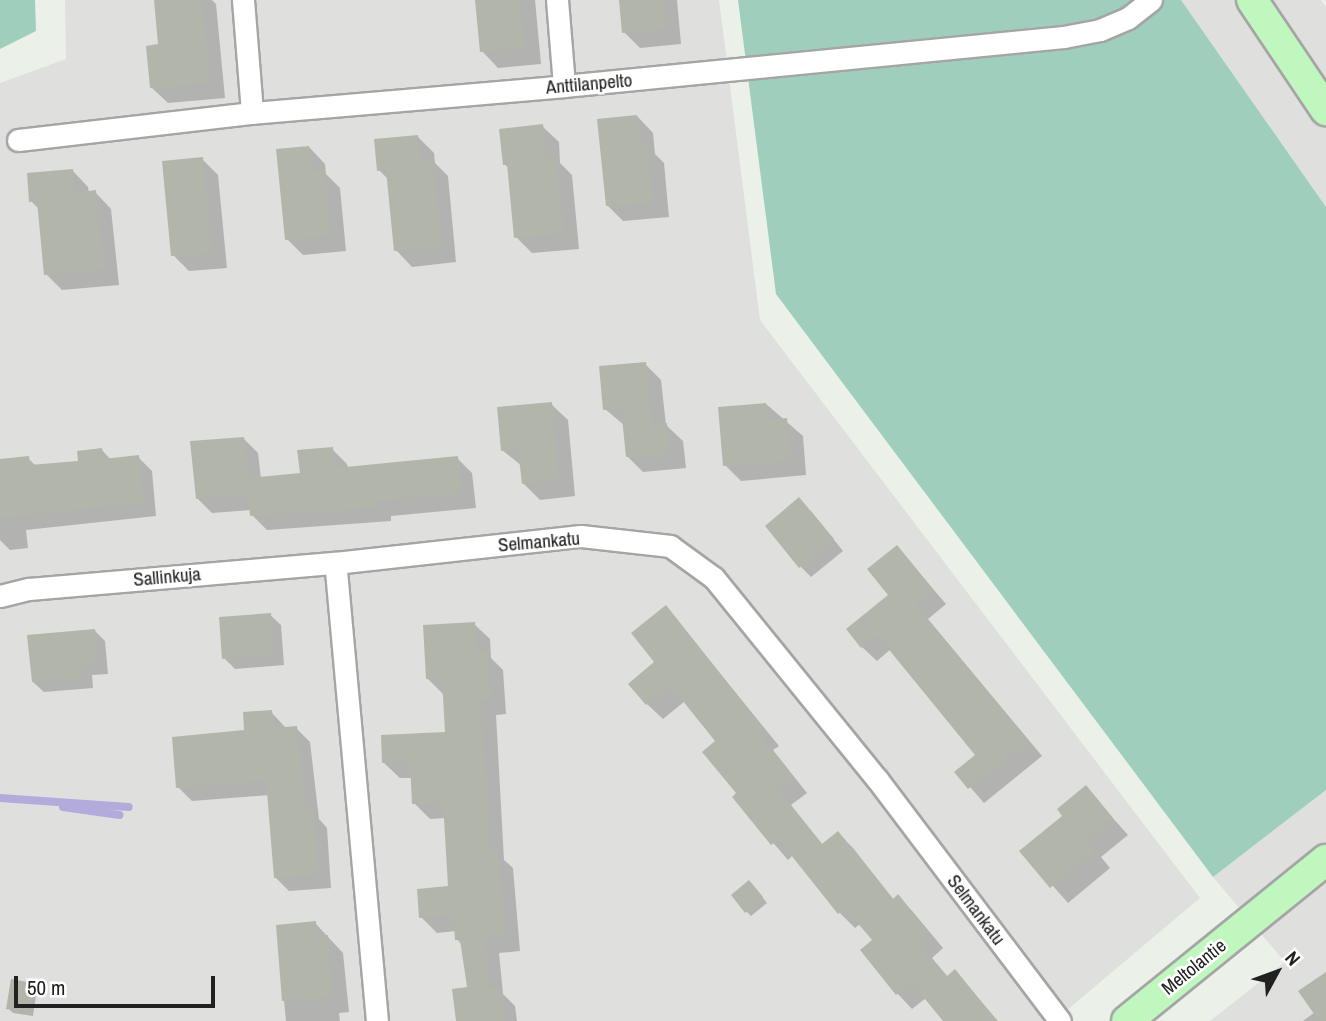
<!DOCTYPE html>
<style>
body{margin:0}
#map{position:relative;width:1326px;height:1021px;overflow:hidden;background:#ebf1e8;font-family:"Archivo Narrow",sans-serif}
div>[style]{position:absolute}
[style*='--x']{left:calc(var(--x)*1px);top:calc(var(--y)*1px);width:calc(var(--w)*1px);rotate:calc(var(--a)*1deg)}
.residential>*{inset:0;background:#dfdfde}
.forest>*{inset:0;background:#9fcebd}
.shadow>*{inset:0;background:#0003}
.stream>*{height:8px;margin:-4px;padding:0 4px;transform-origin:4px;border-radius:4px;background:#b3abdc}
.building>*{inset:0;background:#b2b6aa}
.roads{filter:drop-shadow(2px 0 #a5a5a5) drop-shadow(-2px 0 #a5a5a5) drop-shadow(0 2px #a5a5a5) drop-shadow(0 -2px #a5a5a5)}
.street>*{height:21px;margin:-10.5px;padding:0 10.5px;transform-origin:10.5px;border-radius:10.5px;background:#fff}
.secondary>*{height:30px;margin:-15px;padding:0 15px;transform-origin:15px;border-radius:15px;background:#c0f7bf}
span{translate:-50% -50%;white-space:nowrap;text-align:center;line-height:1.15;-webkit-text-stroke:5px #fff;paint-order:stroke}
.street-label{font-size:19px;color:#212121}
.north{position:absolute;left:1242px;top:937px;width:70px;height:70px;-webkit-text-stroke:5px #fff;paint-order:stroke;rotate:49deg;font-size:19px;font-weight:700;line-height:28px;text-align:center;color:#212121}
.north::after{content:'';display:block;margin:auto;width:24px;height:32px;background:#212121;clip-path:polygon(50% 0,100% 100%,50% 72%,0 100%)}
.scale{position:absolute;left:14px;top:976px;width:201px;height:32px;box-sizing:border-box;border:4px solid #212121;border-top:0;padding-left:9px;font-size:21px;line-height:24px;white-space:nowrap;color:#212121;-webkit-text-stroke:5px #fff;paint-order:stroke}
</style>
<div id="map">
<div class="residential">
<i style="clip-path:polygon(65px 0,719px 0,760px 320px,1200px 898px,1054px 1021px,0 1021px,0 83px,66px 59px)"></i>
<i style="clip-path:polygon(1181px 0,1321px 0,1326px 7px,1326px 207px)"></i>
<i style="clip-path:polygon(1326px 790px,1326px 1021px,1210px 1021px,1285px 962px,1213px 877px)"></i>
</div>
<div class="forest">
<i style="clip-path:polygon(0 0,35px 0,36px 31px,0 49px)"></i>
<i style="clip-path:polygon(738px 0,1181px 0,1326px 207px,1326px 790px,1213px 877px,776px 294px)"></i>
</div>
<div class="shadow">
<i style="clip-path:polygon(156px 0,212px 0,216px 4px,225px 98px,168px 103px,152px 88px,160px 46px)"></i>
<i style="clip-path:polygon(477px 0,535px 0,541px 64px,498px 68px,482px 51px)"></i>
<i style="clip-path:polygon(621px 0,677px 0,681px 44px,640px 48px,624px 32px)"></i>
<i style="clip-path:polygon(637px 116px,653px 133px,655px 154px,664px 163px,669px 217px,623px 221px,607px 205px)"></i>
<i style="clip-path:polygon(542px 126px,559px 142px,560px 163px,572px 175px,579px 249px,532px 253px,516px 237px,510px 169px,504px 164px)"></i>
<i style="clip-path:polygon(418px 137px,434px 153px,435px 163px,448px 176px,456px 262px,412px 267px,396px 250px,389px 180px,379px 170px)"></i>
<i style="clip-path:polygon(309px 147px,325px 164px,326px 174px,340px 188px,346px 251px,303px 255px,287px 239px)"></i>
<i style="clip-path:polygon(202px 159px,218px 175px,227px 268px,189px 271px,173px 255px)"></i>
<i style="clip-path:polygon(72px 170px,88px 187px,89px 193px,95px 192px,111px 209px,119px 285px,62px 290px,46px 274px,39px 209px,31px 201px)"></i>
<i style="clip-path:polygon(645px 364px,661px 380px,666px 425px,683px 441px,686px 468px,643px 472px,627px 456px,624px 425px,605px 409px)"></i>
<i style="clip-path:polygon(551px 404px,568px 420px,575px 496px,540px 500px,523px 483px,522px 466px,502px 450px)"></i>
<i style="clip-path:polygon(766px 404px,803px 436px,806px 475px,741px 481px,725px 465px)"></i>
<i style="clip-path:polygon(243px 438px,258px 453px,261px 479px,302px 474px,332px 449px,347px 464px,348px 468px,457px 458px,472px 473px,476px 508px,391px 516px,391px 521px,267px 530px,252px 515px,251px 510px,212px 513px,197px 498px)"></i>
<i style="clip-path:polygon(102px 450px,111px 460px,138px 457px,152px 471px,156px 516px,26px 530px,28px 548px,10px 550px,0 540px,0 460px,28px 458px,37px 467px,80px 463px)"></i>
<i style="clip-path:polygon(810px 510px,843px 551px,811px 577px,800px 566px)"></i>
<i style="clip-path:polygon(897px 547px,946px 604px,928px 619px,1042px 756px,984px 803px,957px 772px,977px 756px,891px 649px,877px 661px,862px 647px,891px 596px)"></i>
<i style="clip-path:polygon(666px 607px,779px 746px,773px 750px,807px 793px,791px 805px,823px 845px,838px 833px,853px 848px,894px 900px,898px 897px,913px 912px,943px 948px,932px 958px,948px 977px,955px 971px,998px 1021px,945px 1021px,926px 998px,912px 1009px,897px 993px,874px 940px,860px 924px,855px 928px,840px 913px,793px 855px,788px 860px,734px 797px,739px 793px,718px 741px,685px 701px,663px 719px,647px 704px)"></i>
<i style="clip-path:polygon(270px 615px,281px 625px,284px 665px,235px 669px,224px 658px)"></i>
<i style="clip-path:polygon(474px 624px,490px 639px,491px 658px,503px 670px,506px 714px,496px 715px,504px 860px,513px 868px,520px 951px,499px 953px,503px 994px,515px 1006px,517px 1021px,457px 1021px,469px 989px,463px 946px,457px 939px,456px 931px,437px 933px,421px 917px,450px 888px,445px 818px,430px 819px,414px 803px,413px 778px,400px 778px,384px 763px,447px 734px,444px 695px,428px 679px)"></i>
<i style="clip-path:polygon(94px 630px,105px 641px,108px 674px,92px 675px,93px 688px,44px 692px,33px 682px)"></i>
<i style="clip-path:polygon(271px 712px,286px 728px,296px 728px,310px 742px,319px 819px,327px 828px,331px 888px,289px 891px,275px 877px,269px 795px,192px 801px,178px 787px)"></i>
<i style="clip-path:polygon(1086px 788px,1128px 835px,1101px 857px,1110px 868px,1068px 903px,1022px 851px,1064px 816px)"></i>
<i style="clip-path:polygon(754px 887px,767px 903px,751px 916px,746px 911px)"></i>
<i style="clip-path:polygon(315px 923px,343px 953px,349px 1012px,339px 1013px,340px 1021px,286px 1021px,277px 926px)"></i>
<i style="clip-path:polygon(1326px 974px,1326px 1021px,1303px 1021px,1315px 1012px)"></i>
<i style="clip-path:polygon(32px 984px,37px 989px,33px 1016px,13px 1013px,8px 1008px)"></i>
</div>
<div class="stream">
<i style="--x:0;--y:798;--w:129;--a:4"></i>
<i style="--x:63;--y:807;--w:57;--a:8.1"></i>
</div>
<div class="building">
<i style="clip-path:polygon(154px 0,202px 0,210px 83px,150px 88px,146px 46px,158px 44px)"></i>
<i style="clip-path:polygon(475px 0,521px 0,525px 48px,480px 52px)"></i>
<i style="clip-path:polygon(619px 0,663px 0,665px 29px,622px 33px)"></i>
<i style="clip-path:polygon(637px 115px,640px 145px,648px 145px,653px 202px,606px 206px,597px 119px)"></i>
<i style="clip-path:polygon(543px 124px,546px 158px,556px 157px,564px 233px,514px 238px,507px 164px,503px 165px,499px 129px)"></i>
<i style="clip-path:polygon(418px 135px,421px 159px,433px 158px,441px 247px,394px 251px,386px 170px,377px 171px,374px 139px)"></i>
<i style="clip-path:polygon(309px 146px,312px 171px,324px 170px,330px 235px,285px 240px,276px 149px)"></i>
<i style="clip-path:polygon(203px 157px,212px 252px,171px 256px,162px 161px)"></i>
<i style="clip-path:polygon(73px 169px,75px 193px,96px 190px,103px 269px,44px 275px,37px 201px,29px 202px,27px 173px)"></i>
<i style="clip-path:polygon(646px 362px,652px 424px,667px 423px,670px 453px,626px 457px,621px 408px,603px 410px,599px 366px)"></i>
<i style="clip-path:polygon(552px 402px,559px 480px,522px 484px,518px 449px,501px 451px,497px 407px)"></i>
<i style="clip-path:polygon(766px 403px,768px 420px,787px 418px,791px 460px,723px 466px,718px 407px)"></i>
<i style="clip-path:polygon(244px 437px,248px 478px,300px 473px,297px 450px,333px 447px,335px 468px,458px 456px,461px 493px,377px 501px,377px 507px,250px 516px,248px 494px,196px 499px,190px 441px)"></i>
<i style="clip-path:polygon(102px 448px,103px 459px,139px 455px,143px 502px,0 518px,0 459px,29px 456px,30px 465px,78px 461px,77px 451px)"></i>
<i style="clip-path:polygon(799px 497px,834px 539px,799px 568px,765px 526px)"></i>
<i style="clip-path:polygon(897px 545px,933px 589px,915px 604px,1029px 741px,968px 789px,954px 772px,975px 755px,877px 635px,861px 648px,846px 629px,888px 595px,867px 569px)"></i>
<i style="clip-path:polygon(666px 605px,765px 730px,759px 734px,793px 777px,777px 789px,822px 844px,838px 831px,893px 899px,898px 894px,929px 932px,917px 942px,946px 977px,955px 969px,997px 1021px,943px 1021px,911px 982px,896px 995px,860px 950px,872px 940px,845px 908px,838px 914px,779px 840px,771px 845px,732px 797px,736px 793px,702px 752px,715px 741px,670px 685px,646px 705px,628px 684px,654px 662px,631px 633px)"></i>
<i style="clip-path:polygon(271px 613px,274px 654px,222px 659px,219px 617px)"></i>
<i style="clip-path:polygon(475px 622px,477px 653px,488px 652px,491px 699px,481px 699px,490px 851px,498px 851px,505px 936px,484px 938px,489px 989px,500px 988px,504px 1021px,456px 1021px,452px 989px,467px 987px,460px 940px,455px 940px,453px 915px,419px 918px,417px 889px,448px 886px,443px 802px,412px 804px,410px 762px,382px 763px,381px 735px,445px 732px,442px 679px,426px 679px,423px 625px)"></i>
<i style="clip-path:polygon(95px 629px,98px 664px,82px 665px,83px 677px,32px 682px,27px 635px)"></i>
<i style="clip-path:polygon(272px 710px,274px 728px,297px 726px,306px 812px,314px 812px,318px 875px,274px 878px,266px 780px,176px 788px,172px 737px,244px 730px,243px 712px)"></i>
<i style="clip-path:polygon(1086px 785px,1113px 818px,1086px 840px,1095px 851px,1050px 888px,1019px 851px,1062px 816px,1057px 809px)"></i>
<i style="clip-path:polygon(749px 880px,763px 897px,745px 913px,731px 895px)"></i>
<i style="clip-path:polygon(316px 921px,317px 936px,328px 935px,333px 996px,282px 1001px,276px 925px)"></i>
<i style="clip-path:polygon(1326px 972px,1326px 1021px,1319px 1021px,1298px 991px)"></i>
<i style="clip-path:polygon(11px 979px,33px 983px,28px 1012px,6px 1009px)"></i>
</div>
<div class="roads">
<div class="street">
<i style="--x:243;--y:0;--w:113;--a:85.4"></i>
<i style="--x:557;--y:0;--w:86;--a:85.3"></i>
<i style="--x:18;--y:140;--w:236;--a:-6.6"></i>
<i style="--x:252;--y:113;--w:313;--a:-4.9"></i>
<i style="--x:564;--y:86;--w:502;--a:-5.6"></i>
<i style="--x:1064;--y:37;--w:37;--a:-11"></i>
<i style="--x:1100;--y:30;--w:30;--a:-23"></i>
<i style="--x:1128;--y:18;--w:29;--a:-38"></i>
<i style="--x:0;--y:596;--w:30;--a:-14"></i>
<i style="--x:29;--y:589;--w:307;--a:-4.9"></i>
<i style="--x:377;--y:1021;--w:460;--a:-95.2"></i>
<i style="--x:335;--y:563;--w:247;--a:-6.3"></i>
<i style="--x:581;--y:536;--w:90;--a:6.4"></i>
<i style="--x:670;--y:546;--w:54;--a:36"></i>
<i style="--x:714;--y:578;--w:259;--a:51"></i>
<i style="--x:877;--y:779;--w:303;--a:52.9"></i>
</div>
<div class="secondary">
<i style="--x:1252;--y:0;--w:133;--a:56.1"></i>
<i style="--x:1127;--y:1021;--w:256;--a:-39"></i>
</div>
</div>
<div class="street-label">
<span style="left:589px;top:84px;rotate:-5deg">Anttilanpelto</span>
<span style="left:539px;top:542px;rotate:-5deg">Selmankatu</span>
<span style="left:167px;top:577px;rotate:-5deg">Sallinkuja</span>
<span style="left:976px;top:910px;rotate:53deg">Selmankatu</span>
<span style="left:1194px;top:967px;rotate:-39deg">Meltolantie</span>
</div>
<div class="north">N</div>
<div class="scale">50 m</div>
</div>
